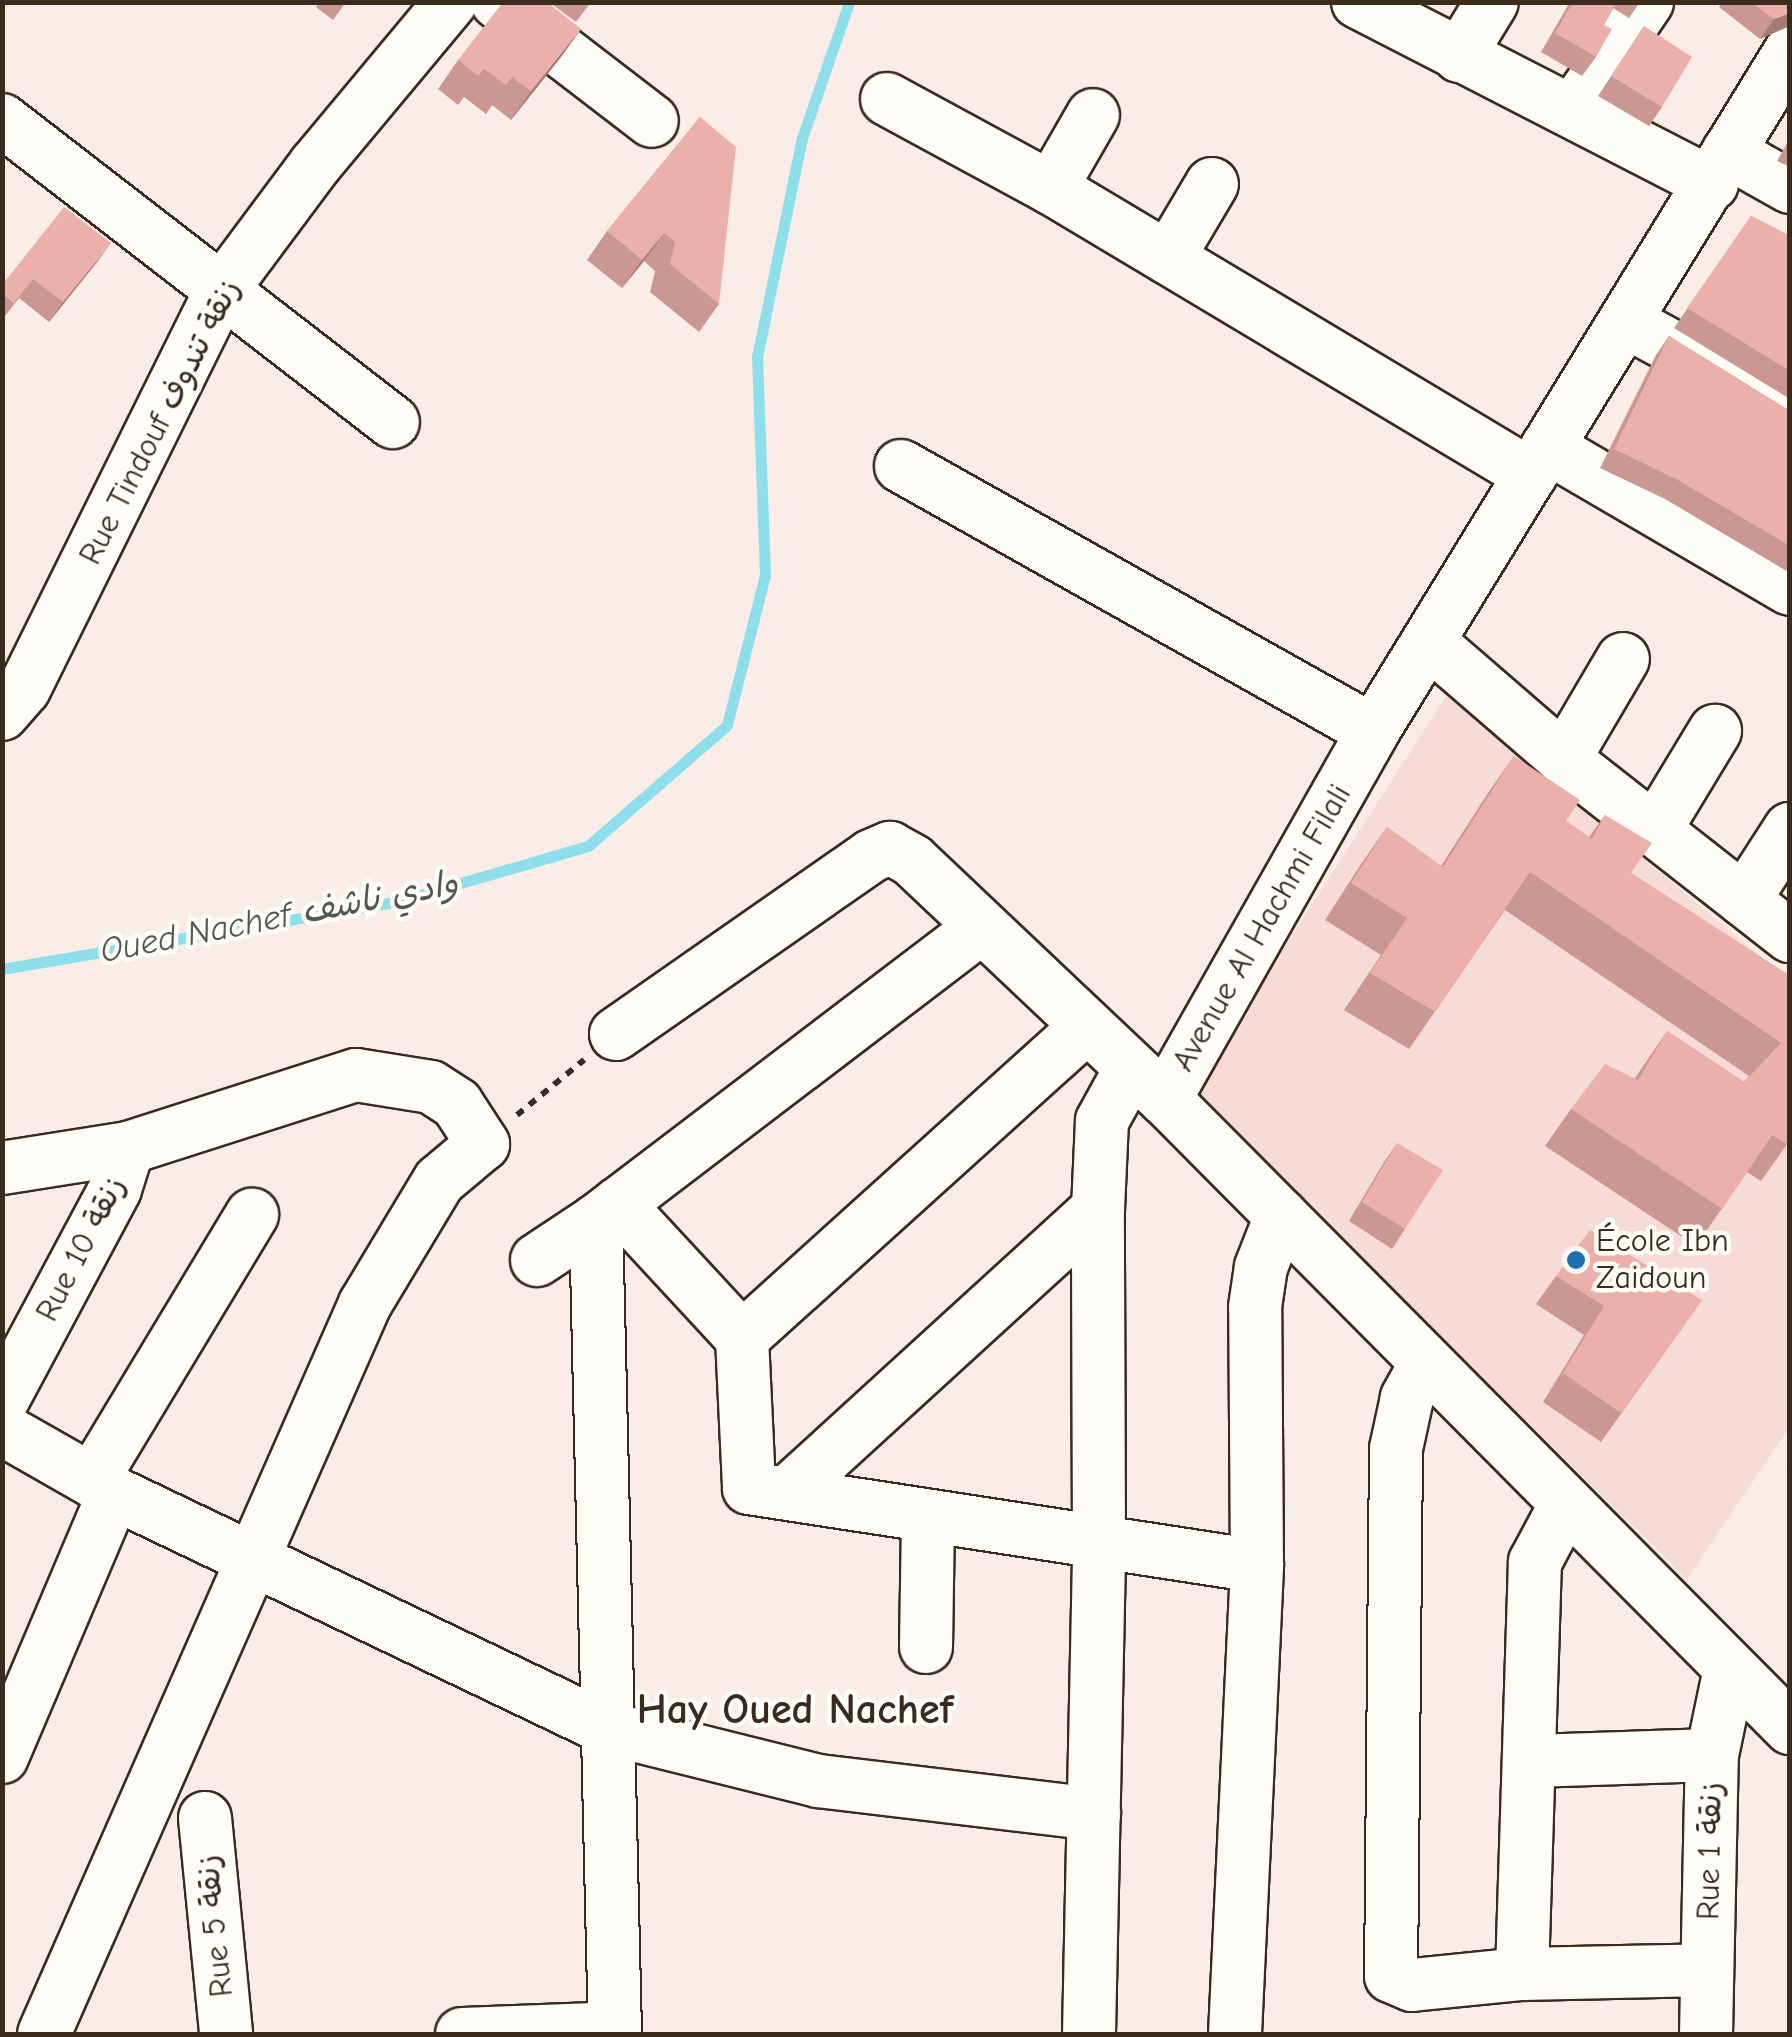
<!DOCTYPE html>
<meta charset="utf-8">
<style>
body{margin:0}
#map{position:relative;width:1792px;height:2037px;overflow:hidden;background:#faede8;font-family:"Comic Neue","Playpen Sans Arabic",sans-serif}
div>[style]{position:absolute}
[style*='--x']{left:calc(var(--x)*1px);top:calc(var(--y)*1px);width:calc(var(--w)*1px);rotate:calc(var(--a)*1deg)}
.built>*{inset:0;background:#f6dbd6}
.stream>*{height:11px;margin:-5.5px;padding:0 5.5px;transform-origin:5.5px;border-radius:5.5px;background:#8edeeb}
.path>*{height:6px;margin-top:-3px;transform-origin:0;background:repeating-linear-gradient(90deg,#3b2a1e 0 8px,transparent 0 16px)}
.roads{filter:drop-shadow(2px 0 #3b2a1e) drop-shadow(-2px 0 #3b2a1e) drop-shadow(0 2px #3b2a1e) drop-shadow(0 -2px #3b2a1e)}
.minor>*{height:52px;margin:-26px;padding:0 26px;transform-origin:26px;border-radius:26px;background:#fdfcf7}
.wall>*{inset:0;background:#cb9793}
.shaded-wall>*{inset:0;background:#a57b78}
.building>*{inset:0;background:#ecb0ab}
.dots>*{width:28px;height:28px;translate:-50% -50%;box-sizing:border-box;border:5px solid #fdfcf7;border-radius:50%}
span{translate:-50% -50%;white-space:nowrap;text-align:center;line-height:1.15;-webkit-text-stroke:9px #fdfcf7;paint-order:stroke}
.street-label{font-size:32px;color:#3b2a1e}
.poi-label{font-size:32px;color:#3b2a1e}
.left{translate:0 -50%;text-align:left}
.water-label{font-size:35px;color:#505751;font-style:italic}
.district-label{font-size:42px;color:#3b2a1e;font-weight:700}
.frame{position:absolute;inset:0;border:5px solid #3b2a1e;pointer-events:none}
</style>
<div id="map">
<div class="built">
<i style="clip-path:polygon(1447px 695px,1789px 980px,1789px 1428px,1687px 1579px,1191px 1092px)"></i>
</div>
<div class="stream">
<i style="--x:2;--y:969;--w:400;--a:-9.7"></i>
<i style="--x:396;--y:902;--w:200;--a:-16.3"></i>
<i style="--x:588;--y:846;--w:184;--a:-41"></i>
<i style="--x:727;--y:725;--w:155;--a:-75.8"></i>
<i style="--x:765;--y:575;--w:218;--a:-92.1"></i>
<i style="--x:757;--y:357;--w:224;--a:-78.4"></i>
<i style="--x:802;--y:138;--w:144;--a:-70.9"></i>
</div>
<div class="path">
<i style="--x:517;--y:1115;--w:87;--a:-39.4"></i>
</div>
<div class="roads">
<div class="minor">
<i style="--x:497;--y:2;--w:195;--a:37.5"></i>
<i style="--x:1358;--y:2;--w:398;--a:27.2"></i>
<i style="--x:1459;--y:56;--w:63;--a:-58.6"></i>
<i style="--x:887;--y:99;--w:187;--a:28.5"></i>
<i style="--x:1051;--y:188;--w:559;--a:30.88"></i>
<i style="--x:1573;--y:111;--w:132;--a:-55.8"></i>
<i style="--x:2;--y:120;--w:494;--a:37.7"></i>
<i style="--x:1728;--y:152;--w:71;--a:29.4"></i>
<i style="--x:1051;--y:188;--w:84;--a:-60.1"></i>
<i style="--x:1168;--y:258;--w:86;--a:-59.3"></i>
<i style="--x:1625;--y:321;--w:188;--a:28.6"></i>
<i style="--x:1547;--y:447;--w:281;--a:30.3"></i>
<i style="--x:901;--y:466;--w:541;--a:29.31"></i>
<i style="--x:1429;--y:642;--w:179;--a:40.9"></i>
<i style="--x:1564;--y:759;--w:287;--a:38.1"></i>
<i style="--x:2;--y:714;--w:33;--a:-49"></i>
<i style="--x:24;--y:689;--w:444;--a:-63.7"></i>
<i style="--x:221;--y:291;--w:157;--a:-53.3"></i>
<i style="--x:315;--y:165;--w:212;--a:-50.2"></i>
<i style="--x:1564;--y:759;--w:116;--a:-59.5"></i>
<i style="--x:1655;--y:830;--w:116;--a:-58.8"></i>
<i style="--x:1744;--y:900;--w:85;--a:-57.1"></i>
<i style="--x:616;--y:1034;--w:311;--a:-34.9"></i>
<i style="--x:871;--y:856;--w:21;--a:-23"></i>
<i style="--x:890;--y:848;--w:26;--a:29"></i>
<i style="--x:913;--y:861;--w:347;--a:43.4"></i>
<i style="--x:1165;--y:1099;--w:887;--a:45.18"></i>
<i style="--x:1165;--y:1099;--w:423;--a:-60.5"></i>
<i style="--x:1373;--y:731;--w:797;--a:-58.44"></i>
<i style="--x:2;--y:1168;--w:128;--a:-9"></i>
<i style="--x:128;--y:1148;--w:239;--a:-17.8"></i>
<i style="--x:356;--y:1075;--w:76;--a:9.1"></i>
<i style="--x:431;--y:1087;--w:31;--a:33"></i>
<i style="--x:457;--y:1104;--w:48;--a:57"></i>
<i style="--x:483;--y:1144;--w:57;--a:139.9"></i>
<i style="--x:439;--y:1181;--w:144;--a:121"></i>
<i style="--x:365;--y:1304;--w:797;--a:113.74"></i>
<i style="--x:618;--y:1204;--w:183;--a:47.2"></i>
<i style="--x:742;--y:1338;--w:150;--a:87.3"></i>
<i style="--x:749;--y:1488;--w:514;--a:8.73"></i>
<i style="--x:596;--y:1221;--w:813;--a:88.66"></i>
<i style="--x:537;--y:1260;--w:71;--a:-33.5"></i>
<i style="--x:596;--y:1221;--w:483;--a:-37.3"></i>
<i style="--x:742;--y:1338;--w:465;--a:-42.1"></i>
<i style="--x:1425;--y:1365;--w:38;--a:119"></i>
<i style="--x:1407;--y:1398;--w:52;--a:102.2"></i>
<i style="--x:1396;--y:1449;--w:527;--a:90.54"></i>
<i style="--x:1391;--y:1976;--w:23;--a:23"></i>
<i style="--x:1412;--y:1985;--w:111;--a:-5.7"></i>
<i style="--x:1522;--y:1974;--w:185;--a:-1.2"></i>
<i style="--x:2;--y:1401;--w:240;--a:-61.9"></i>
<i style="--x:115;--y:1189;--w:43;--a:-72.4"></i>
<i style="--x:2;--y:1429;--w:129;--a:29.7"></i>
<i style="--x:114;--y:1493;--w:545;--a:25.53"></i>
<i style="--x:606;--y:1728;--w:219;--a:14"></i>
<i style="--x:818;--y:1781;--w:278;--a:6.8"></i>
<i style="--x:92;--y:1480;--w:310;--a:-58.9"></i>
<i style="--x:788;--y:1492;--w:420;--a:-42.4"></i>
<i style="--x:926;--y:1647;--w:129;--a:-89.1"></i>
<i style="--x:2;--y:1757;--w:287;--a:-67"></i>
<i style="--x:1532;--y:1761;--w:180;--a:-1.9"></i>
<i style="--x:205;--y:1818;--w:217;--a:84.4"></i>
<i style="--x:1522;--y:1974;--w:412;--a:-88.2"></i>
<i style="--x:1535;--y:1562;--w:66;--a:-61.9"></i>
<i style="--x:462;--y:2034;--w:153;--a:-2.2"></i>
<i style="--x:1089;--y:2034;--w:493;--a:-88.8"></i>
<i style="--x:1099;--y:1541;--w:332;--a:-90.2"></i>
<i style="--x:1098;--y:1209;--w:88;--a:-87.4"></i>
<i style="--x:1102;--y:1121;--w:60;--a:-61.3"></i>
<i style="--x:1235;--y:2034;--w:469;--a:-87.3"></i>
<i style="--x:1257;--y:1566;--w:259;--a:-90.4"></i>
<i style="--x:1255;--y:1307;--w:40;--a:-81.5"></i>
<i style="--x:1261;--y:1267;--w:55;--a:-68.6"></i>
<i style="--x:1706;--y:2034;--w:279;--a:-88.8"></i>
<i style="--x:1712;--y:1755;--w:88;--a:-78.2"></i>
</div>
</div>
<div class="wall">
<i style="clip-path:polygon(319px 2px,346px 2px,333px 20px,316px 7px)"></i>
<i style="clip-path:polygon(549px 2px,591px 2px,576px 22px)"></i>
<i style="clip-path:polygon(1570px 2px,1640px 2px,1629px 18px,1613px 8px,1604px 25px,1596px 57px,1582px 76px,1541px 52px)"></i>
<i style="clip-path:polygon(1722px 2px,1790px 2px,1760px 39px,1719px 7px)"></i>
<i style="clip-path:polygon(1644px 26px,1662px 107px,1649px 126px,1598px 96px)"></i>
<i style="clip-path:polygon(581px 29px,561px 57px,511px 120px,492px 105px,486px 114px,464px 97px,458px 105px,438px 89px,458px 60px)"></i>
<i style="clip-path:polygon(700px 117px,719px 304px,699px 332px,650px 292px,655px 271px,644px 261px,622px 288px,587px 260px,607px 231px)"></i>
<i style="clip-path:polygon(1790px 138px,1790px 167px,1777px 161px)"></i>
<i style="clip-path:polygon(1751px 216px,1790px 236px,1790px 399px,1674px 328px)"></i>
<i style="clip-path:polygon(97px 262px,49px 322px,19px 298px,2px 320px,2px 285px)"></i>
<i style="clip-path:polygon(1669px 336px,1790px 411px,1790px 573px,1665px 499px,1600px 468px,1656px 355px)"></i>
<i style="clip-path:polygon(1514px 756px,1566px 821px,1589px 837px,1605px 815px,1631px 873px,1790px 976px,1790px 1140px,1761px 1181px,1747px 1172px,1696px 1246px,1545px 1146px,1571px 1109px,1635px 1078px,1667px 1031px,1744px 1082px,1749px 1076px,1505px 910px,1409px 1049px,1344px 1010px,1381px 955px,1325px 920px,1361px 864px,1387px 827px,1441px 866px,1488px 793px)"></i>
<i style="clip-path:polygon(1397px 1143px,1405px 1229px,1392px 1249px,1349px 1221px,1384px 1162px)"></i>
<i style="clip-path:polygon(1556px 1276px,1702px 1300px,1601px 1442px,1543px 1402px,1584px 1335px,1536px 1304px)"></i>
</div>
<div class="shaded-wall">
<i style="clip-path:polygon(1790px 13px,1790px 26px,1760px 39px,1774px 19px)"></i>
<i style="clip-path:polygon(581px 29px,561px 57px,511px 120px,531px 91px)"></i>
<i style="clip-path:polygon(664px 233px,644px 261px,622px 288px,642px 260px)"></i>
<i style="clip-path:polygon(111px 243px,97px 262px,49px 322px,63px 302px)"></i>
</div>
<div class="building">
<i style="clip-path:polygon(503px 2px,547px 2px,581px 29px,531px 91px,512px 77px,506px 85px,484px 69px,478px 76px,458px 60px)"></i>
<i style="clip-path:polygon(1573px 2px,1617px 2px,1604px 25px,1612px 29px,1596px 57px,1555px 33px)"></i>
<i style="clip-path:polygon(1751px 2px,1790px 2px,1790px 13px,1774px 19px)"></i>
<i style="clip-path:polygon(1644px 26px,1692px 57px,1662px 107px,1611px 76px)"></i>
<i style="clip-path:polygon(700px 117px,736px 147px,719px 304px,670px 264px,675px 242px,664px 233px,642px 260px,607px 231px)"></i>
<i style="clip-path:polygon(64px 207px,111px 243px,63px 302px,33px 279px,14px 303px,2px 294px,2px 285px)"></i>
<i style="clip-path:polygon(1751px 216px,1790px 236px,1790px 371px,1687px 308px)"></i>
<i style="clip-path:polygon(1669px 336px,1790px 411px,1790px 546px,1678px 480px,1614px 449px)"></i>
<i style="clip-path:polygon(1514px 756px,1580px 800px,1566px 821px,1592px 839px,1605px 815px,1652px 843px,1631px 873px,1790px 976px,1790px 1140px,1787px 1144px,1772px 1135px,1722px 1209px,1571px 1109px,1605px 1064px,1638px 1080px,1667px 1031px,1744px 1082px,1781px 1043px,1530px 872px,1435px 1012px,1370px 973px,1407px 918px,1351px 883px,1387px 827px,1443px 867px)"></i>
<i style="clip-path:polygon(1397px 1143px,1443px 1170px,1405px 1229px,1362px 1202px)"></i>
<i style="clip-path:polygon(1590px 1230px,1702px 1300px,1621px 1413px,1563px 1373px,1604px 1306px,1556px 1276px)"></i>
</div>
<div class="dots">
<i style="left:1576px;top:1260px;background:#1f6fb2"></i>
</div>
<div class="street-label">
<span style="left:160px;top:422px;rotate:-63deg">Rue Tindouf زنقة تندوف</span>
<span style="left:1262px;top:928px;rotate:-60deg">Avenue Al Hachmi Filali</span>
<span style="left:81px;top:1249px;rotate:-63deg">Rue 10 زنقة</span>
<span style="left:1710px;top:1851px;rotate:-89deg">Rue 1 زنقة</span>
<span style="left:215px;top:1926px;rotate:-96deg">Rue 5 زنقة</span>
</div>
<div class="poi-label">
<span class="left" style="left:1596px;top:1260px">École Ibn<br>Zaidoun</span>
</div>
<div class="water-label">
<span style="left:279px;top:917px;rotate:-11deg">Oued Nachef وادي ناشف</span>
</div>
<div class="district-label">
<span style="left:795px;top:1710px">Hay Oued Nachef</span>
</div>
<div class="frame"></div>
</div>
